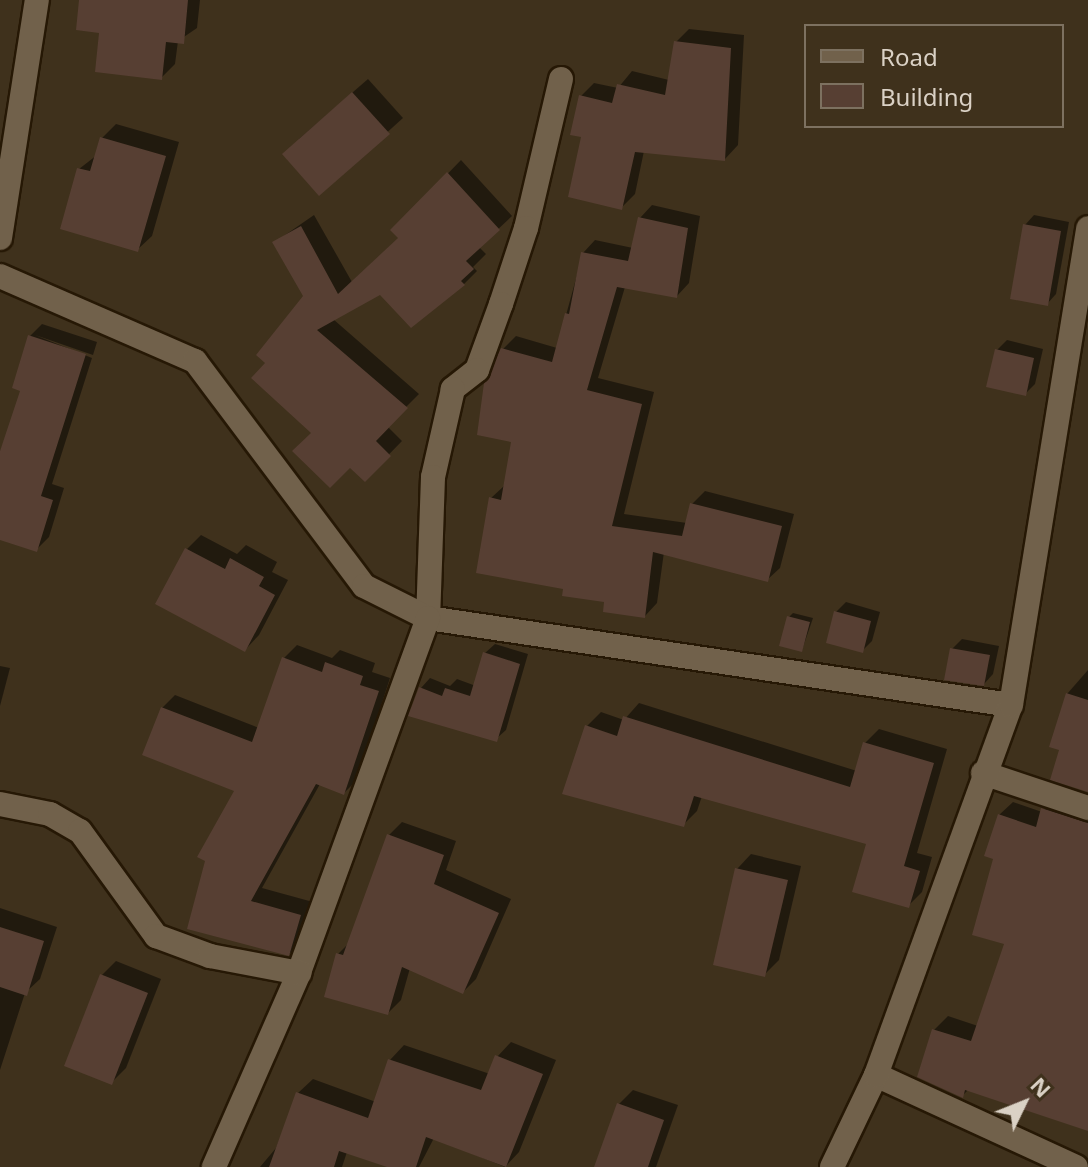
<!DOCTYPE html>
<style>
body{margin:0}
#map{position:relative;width:1088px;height:1167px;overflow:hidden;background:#3f311c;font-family:"Noto Sans",sans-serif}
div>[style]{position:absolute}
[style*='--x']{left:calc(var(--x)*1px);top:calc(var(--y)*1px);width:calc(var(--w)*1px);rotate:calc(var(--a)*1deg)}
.shadow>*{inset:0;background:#0007}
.building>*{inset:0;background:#573f33}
.roads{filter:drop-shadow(2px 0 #261805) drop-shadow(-2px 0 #261805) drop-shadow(0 2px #261805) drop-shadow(0 -2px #261805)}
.minor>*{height:24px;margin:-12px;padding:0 12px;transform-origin:12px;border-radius:12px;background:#71614b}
span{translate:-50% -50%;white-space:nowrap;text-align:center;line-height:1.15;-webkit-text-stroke:7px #3f311c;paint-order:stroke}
.legend{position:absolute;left:804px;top:24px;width:260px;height:104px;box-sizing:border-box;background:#3f311c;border:2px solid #7d7160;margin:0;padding:10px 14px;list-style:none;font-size:24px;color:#dad1c5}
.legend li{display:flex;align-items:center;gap:16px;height:40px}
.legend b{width:40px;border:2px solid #7d7160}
.north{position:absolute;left:984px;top:1063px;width:80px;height:80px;-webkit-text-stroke:6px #3f311c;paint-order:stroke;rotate:47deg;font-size:22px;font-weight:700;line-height:32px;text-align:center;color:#dad1c5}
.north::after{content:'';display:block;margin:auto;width:28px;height:36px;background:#dad1c5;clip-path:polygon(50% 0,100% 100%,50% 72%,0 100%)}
</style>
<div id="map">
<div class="shadow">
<i style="clip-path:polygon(81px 0,200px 0,197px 28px,178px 41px,175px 64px,161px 78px,102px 31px)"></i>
<i style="clip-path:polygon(689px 29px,744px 35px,738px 145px,725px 159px,644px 151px,635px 194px,621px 208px,584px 136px,581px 96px,594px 83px,618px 88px,632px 71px,669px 80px,676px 42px)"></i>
<i style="clip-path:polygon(368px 79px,403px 118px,320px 193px,299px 139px)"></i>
<i style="clip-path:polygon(116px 124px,179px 142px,152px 236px,137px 250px,79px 169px,97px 155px,102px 138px)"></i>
<i style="clip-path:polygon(461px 160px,512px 216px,479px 247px,486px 254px,473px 267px,477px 271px,464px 284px,380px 292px,333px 319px,419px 394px,387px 426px,402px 441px,364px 480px,314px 432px,267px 363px,305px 296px,275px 242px,314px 215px,352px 282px,400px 237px,393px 230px)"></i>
<i style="clip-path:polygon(652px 205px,700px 216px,689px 283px,677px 296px,625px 287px,598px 378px,654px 392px,624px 514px,687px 523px,692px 504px,705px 491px,794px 514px,780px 568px,767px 580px,664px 552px,657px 603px,645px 616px,565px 587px,491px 498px,504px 486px,514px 441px,503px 349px,516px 336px,557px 348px,583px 253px,595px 240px,633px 248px,640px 218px)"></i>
<i style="clip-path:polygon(1034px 215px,1069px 222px,1056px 294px,1047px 304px,1025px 225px)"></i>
<i style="clip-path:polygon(42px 324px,97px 342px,93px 355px,35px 335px,92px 358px,52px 484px,64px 488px,49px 537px,36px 550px,0 538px,0 452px,22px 390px,30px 336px)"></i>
<i style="clip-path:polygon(1007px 340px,1043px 349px,1035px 384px,1025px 394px,997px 350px)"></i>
<i style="clip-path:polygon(201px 535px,237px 554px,246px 545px,277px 562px,272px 572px,288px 580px,259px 635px,245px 650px,187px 549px)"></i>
<i style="clip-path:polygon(846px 602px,880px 612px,872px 641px,862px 651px,836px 612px)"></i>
<i style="clip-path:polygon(793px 613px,813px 618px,802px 650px,789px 617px)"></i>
<i style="clip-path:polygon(962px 639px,999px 646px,993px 674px,984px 684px,952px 649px)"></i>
<i style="clip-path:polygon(495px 644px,528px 654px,506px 730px,496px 739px,421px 688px,430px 678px,450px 686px,457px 679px,476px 686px,485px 653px)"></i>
<i style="clip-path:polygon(297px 645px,332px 658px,340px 650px,375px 663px,372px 672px,390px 678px,357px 780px,344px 793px,320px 784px,262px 888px,313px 902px,302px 941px,289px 954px,190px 927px,237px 790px,162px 708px,175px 695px,259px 728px,284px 658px)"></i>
<i style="clip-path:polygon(0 666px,10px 668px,0 706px)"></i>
<i style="clip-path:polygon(1088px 670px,1088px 790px,1061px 749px,1067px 694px)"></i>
<i style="clip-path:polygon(639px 703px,857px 771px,865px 743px,879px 729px,947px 749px,917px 853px,932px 857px,922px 892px,908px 906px,868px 842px,702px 796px,697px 811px,683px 825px,587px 726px,601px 712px,624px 720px)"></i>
<i style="clip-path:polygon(1056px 796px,1088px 806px,1088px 1129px,969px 1089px,962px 1096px,934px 1030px,948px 1016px,978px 1026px,1006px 943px,995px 858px,999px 815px,1013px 802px,1042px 812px)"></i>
<i style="clip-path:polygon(402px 822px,456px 841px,446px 870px,511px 899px,476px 979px,463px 992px,410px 968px,401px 1000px,388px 1013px,338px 954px,350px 942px,389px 835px)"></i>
<i style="clip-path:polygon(751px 854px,801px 866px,779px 960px,764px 975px,737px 869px)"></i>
<i style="clip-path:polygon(0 908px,57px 927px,40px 979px,25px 993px,0 1070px)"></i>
<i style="clip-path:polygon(116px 961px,161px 979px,126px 1068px,111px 1083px,102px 975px)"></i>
<i style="clip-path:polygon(511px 1042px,556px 1060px,519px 1152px,505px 1167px,434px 1138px,419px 1167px,393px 1167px,347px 1152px,342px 1167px,260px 1167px,276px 1148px,298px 1093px,313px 1079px,376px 1102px,390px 1060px,404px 1045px,490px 1074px,497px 1057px)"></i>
<i style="clip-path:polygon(633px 1090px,678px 1105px,656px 1167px,597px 1167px,619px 1104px)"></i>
</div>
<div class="building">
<i style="clip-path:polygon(79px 0,188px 0,184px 44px,166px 42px,162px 80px,95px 72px,99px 33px,76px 30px)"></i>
<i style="clip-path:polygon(674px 41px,731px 48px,725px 161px,635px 152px,622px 210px,568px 197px,581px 137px,570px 135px,579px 95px,612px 103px,617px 84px,665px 95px)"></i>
<i style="clip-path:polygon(352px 92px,390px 134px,319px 196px,282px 154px)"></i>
<i style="clip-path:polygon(100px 137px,166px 156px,138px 252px,60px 229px,77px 168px,90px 171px)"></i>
<i style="clip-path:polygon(447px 172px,500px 230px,466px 261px,474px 269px,461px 281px,465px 285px,411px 328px,380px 295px,317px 330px,408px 408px,376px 441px,391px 456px,365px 482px,350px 468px,330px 488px,292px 451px,311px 433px,251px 378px,265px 363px,256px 355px,303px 296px,272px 242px,301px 226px,338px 294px,398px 238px,390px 230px)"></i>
<i style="clip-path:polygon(638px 217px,688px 228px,677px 298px,617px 287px,587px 390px,642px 404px,612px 526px,682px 536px,690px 503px,782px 526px,768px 582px,653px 552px,645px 618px,603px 612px,604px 602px,562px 596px,563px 589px,476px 573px,489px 497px,501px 500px,511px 442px,477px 435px,484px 383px,501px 348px,552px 362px,565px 313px,569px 314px,581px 252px,628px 261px)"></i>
<i style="clip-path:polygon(1023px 224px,1061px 231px,1048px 306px,1010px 299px)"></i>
<i style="clip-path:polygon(28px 335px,86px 354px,41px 496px,53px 500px,37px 552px,0 540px,0 451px,20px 391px,12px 388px)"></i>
<i style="clip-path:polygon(995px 349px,1034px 358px,1026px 396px,986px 387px)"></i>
<i style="clip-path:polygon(185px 548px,225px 569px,230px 558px,264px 577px,259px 586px,275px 595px,245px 652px,155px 604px)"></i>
<i style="clip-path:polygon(834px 611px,871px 621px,863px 653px,826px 643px)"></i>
<i style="clip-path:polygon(787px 616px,810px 622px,802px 652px,779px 646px)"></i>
<i style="clip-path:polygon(950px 648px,990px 655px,984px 686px,944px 680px)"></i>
<i style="clip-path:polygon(483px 652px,520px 664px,497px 742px,408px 716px,419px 687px,442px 696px,445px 688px,470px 696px)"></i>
<i style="clip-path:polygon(282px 657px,322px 672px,325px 662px,363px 676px,360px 685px,379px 691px,344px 795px,316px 784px,251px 901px,301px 915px,289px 956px,187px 929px,205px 861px,197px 857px,234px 791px,142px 755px,161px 707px,252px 742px)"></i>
<i style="clip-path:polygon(1066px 693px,1088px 700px,1088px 792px,1050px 780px,1059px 750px,1049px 747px)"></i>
<i style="clip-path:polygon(623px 716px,850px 787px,863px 742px,934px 763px,904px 866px,920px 871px,909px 908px,852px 892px,866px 844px,694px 796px,684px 827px,562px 794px,585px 725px,617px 736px)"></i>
<i style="clip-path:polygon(1041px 808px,1088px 823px,1088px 1131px,965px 1090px,963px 1098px,917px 1077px,932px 1029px,971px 1041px,1004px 944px,972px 935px,993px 859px,984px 856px,998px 814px,1036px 827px)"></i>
<i style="clip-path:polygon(387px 834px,444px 855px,434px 884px,499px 913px,463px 994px,402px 967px,388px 1015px,324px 997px,336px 953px,343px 955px)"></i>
<i style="clip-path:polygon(735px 868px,788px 880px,765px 977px,713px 965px)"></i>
<i style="clip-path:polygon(0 927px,44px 941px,27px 996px,0 987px)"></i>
<i style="clip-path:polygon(100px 974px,148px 993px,112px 1085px,64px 1066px)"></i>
<i style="clip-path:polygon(495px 1055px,543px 1074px,506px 1167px,426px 1137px,416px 1167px,387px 1167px,339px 1151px,334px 1167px,269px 1167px,296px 1092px,368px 1118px,388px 1059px,481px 1090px)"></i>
<i style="clip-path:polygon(617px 1103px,664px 1120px,648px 1167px,594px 1167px)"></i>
</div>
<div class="roads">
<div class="minor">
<i style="--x:561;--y:79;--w:153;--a:103.2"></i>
<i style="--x:526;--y:228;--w:80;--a:108.2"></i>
<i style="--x:501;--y:304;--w:70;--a:110"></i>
<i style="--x:477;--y:370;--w:31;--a:142"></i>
<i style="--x:453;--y:389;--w:90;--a:102.8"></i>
<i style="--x:433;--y:477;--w:141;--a:92"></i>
<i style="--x:428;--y:618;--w:589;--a:8.49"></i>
<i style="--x:0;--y:238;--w:241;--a:-81.2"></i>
<i style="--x:0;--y:276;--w:213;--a:23.6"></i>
<i style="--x:195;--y:361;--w:281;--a:53.1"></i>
<i style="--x:364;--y:586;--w:72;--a:26.6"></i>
<i style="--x:428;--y:618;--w:378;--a:110"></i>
<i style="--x:299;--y:973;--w:212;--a:113.7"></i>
<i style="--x:983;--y:773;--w:111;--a:18.4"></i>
<i style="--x:0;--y:804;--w:51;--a:11.3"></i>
<i style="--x:50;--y:814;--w:34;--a:30"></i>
<i style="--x:80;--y:831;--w:130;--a:54.1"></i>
<i style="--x:156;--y:936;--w:58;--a:20.3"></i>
<i style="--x:210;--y:956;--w:91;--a:10.8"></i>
<i style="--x:876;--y:1075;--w:220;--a:24.7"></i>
<i style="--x:832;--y:1167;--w:102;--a:-64.4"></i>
<i style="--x:876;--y:1075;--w:394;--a:-70"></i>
<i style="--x:1011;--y:705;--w:483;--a:-80.8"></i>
</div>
</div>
<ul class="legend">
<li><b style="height:10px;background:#71614b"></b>Road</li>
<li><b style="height:22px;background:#573f33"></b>Building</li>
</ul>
<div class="north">N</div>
</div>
